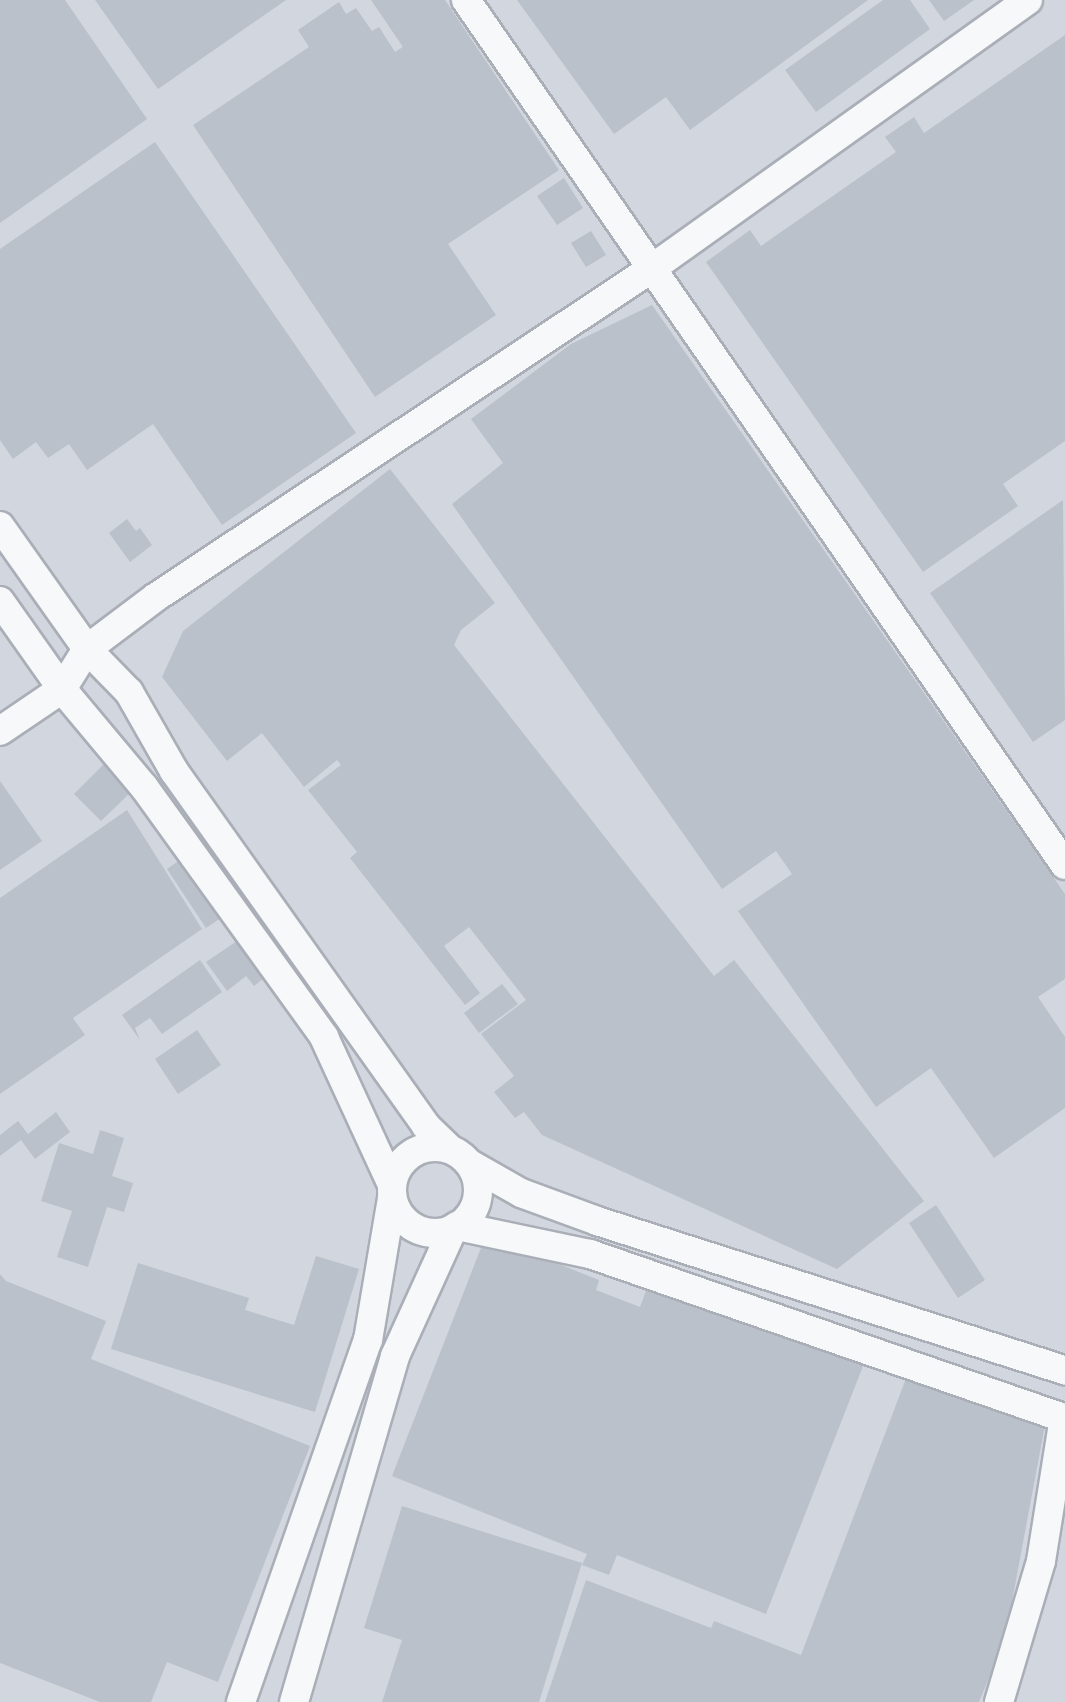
<!DOCTYPE html>
<style>
body{margin:0}
#map{position:relative;width:1065px;height:1702px;overflow:hidden;background:#e4e7ec;font-family:"Fira Sans",sans-serif}
div>[style]{position:absolute}
[style*='--x']{left:calc(var(--x)*1px);top:calc(var(--y)*1px);width:calc(var(--w)*1px);rotate:calc(var(--a)*1deg)}
.built>*{inset:0;background:#d2d6de}
.building>*{inset:0;background:#bbc1ca}
.roads{filter:drop-shadow(2px 0 #a9aeb7) drop-shadow(-2px 0 #a9aeb7) drop-shadow(0 2px #a9aeb7) drop-shadow(0 -2px #a9aeb7)}
.minor>*{height:28px;margin:-14px;padding:0 14px;transform-origin:14px;border-radius:14px;background:#f7f8fa}
.minor>.ring{margin:-14px;padding:0;box-sizing:content-box;background:none;border:28px solid #f7f8fa;border-radius:50%}
span{translate:-50% -50%;white-space:nowrap;text-align:center;line-height:1.15;-webkit-text-stroke:8px #f4f6f9;paint-order:stroke}
</style>
<div id="map">
<div class="built">
<i style="clip-path:polygon(0 0,1065px 0,1065px 1702px,0 1702px)"></i>
</div>
<div class="building">
<i style="clip-path:polygon(0 0,65px 0,147px 119px,0 223px)"></i>
<i style="clip-path:polygon(95px 0,286px 0,158px 89px)"></i>
<i style="clip-path:polygon(371px 0,445px 0,559px 170px,448px 244px,496px 315px,375px 397px,193px 125px,309px 47px,298px 30px,339px 2px,346px 14px,356px 8px,372px 31px,379px 27px,395px 52px,403px 47px)"></i>
<i style="clip-path:polygon(517px 0,868px 0,690px 130px,666px 97px,614px 134px)"></i>
<i style="clip-path:polygon(883px 0,910px 0,930px 29px,816px 112px,785px 70px)"></i>
<i style="clip-path:polygon(929px 0,974px 0,944px 21px)"></i>
<i style="clip-path:polygon(1065px 35px,1065px 441px,1003px 484px,1018px 506px,923px 572px,706px 262px,750px 230px,761px 246px,896px 152px,885px 137px,914px 117px,924px 133px)"></i>
<i style="clip-path:polygon(155px 142px,356px 433px,222px 525px,153px 424px,87px 470px,69px 444px,48px 458px,36px 442px,13px 459px,0 440px,0 249px)"></i>
<i style="clip-path:polygon(564px 178px,583px 208px,557px 225px,537px 196px)"></i>
<i style="clip-path:polygon(591px 231px,606px 255px,586px 267px,571px 243px)"></i>
<i style="clip-path:polygon(652px 305px,1065px 894px,1065px 979px,1038px 997px,1065px 1037px,1065px 1108px,994px 1158px,931px 1068px,876px 1107px,738px 911px,792px 874px,776px 851px,722px 889px,452px 504px,503px 463px,471px 419px,571px 344px)"></i>
<i style="clip-path:polygon(390px 469px,495px 603px,461px 630px,454px 645px,714px 976px,734px 960px,924px 1201px,837px 1269px,542px 1135px,524px 1112px,515px 1118px,494px 1092px,514px 1076px,481px 1034px,526px 1000px,469px 927px,444px 946px,480px 993px,465px 1005px,350px 858px,357px 852px,308px 790px,341px 765px,337px 760px,304px 787px,262px 733px,227px 761px,162px 677px,183px 631px)"></i>
<i style="clip-path:polygon(1063px 500px,1065px 720px,1033px 742px,930px 593px)"></i>
<i style="clip-path:polygon(127px 519px,136px 531px,140px 528px,152px 545px,130px 562px,109px 533px)"></i>
<i style="clip-path:polygon(105px 763px,132px 791px,101px 821px,74px 794px)"></i>
<i style="clip-path:polygon(0 781px,42px 841px,0 870px)"></i>
<i style="clip-path:polygon(127px 810px,202px 929px,73px 1018px,85px 1035px,0 1094px,0 898px)"></i>
<i style="clip-path:polygon(184px 857px,224px 916px,206px 928px,167px 869px)"></i>
<i style="clip-path:polygon(237px 941px,264px 978px,254px 986px,246px 976px,227px 991px,206px 962px)"></i>
<i style="clip-path:polygon(200px 960px,222px 992px,162px 1034px,150px 1018px,135px 1028px,140px 1040px,122px 1015px)"></i>
<i style="clip-path:polygon(502px 984px,518px 1004px,479px 1033px,464px 1013px)"></i>
<i style="clip-path:polygon(197px 1030px,221px 1065px,178px 1094px,155px 1059px)"></i>
<i style="clip-path:polygon(56px 1112px,70px 1132px,35px 1159px,21px 1140px,0 1156px,0 1135px,18px 1121px,28px 1134px)"></i>
<i style="clip-path:polygon(100px 1130px,124px 1138px,112px 1176px,133px 1183px,124px 1212px,107px 1207px,88px 1267px,57px 1257px,72px 1211px,41px 1201px,59px 1143px,93px 1154px)"></i>
<i style="clip-path:polygon(936px 1205px,985px 1280px,958px 1298px,909px 1223px)"></i>
<i style="clip-path:polygon(486px 1235px,599px 1280px,596px 1290px,640px 1307px,651px 1277px,865px 1361px,766px 1614px,617px 1555px,609px 1575px,582px 1565px,587px 1554px,392px 1476px)"></i>
<i style="clip-path:polygon(316px 1256px,359px 1269px,315px 1412px,111px 1349px,138px 1263px,249px 1298px,245px 1310px,294px 1325px)"></i>
<i style="clip-path:polygon(0 1274px,6px 1281px,106px 1321px,91px 1359px,310px 1446px,218px 1682px,167px 1662px,151px 1702px,100px 1702px,0 1663px)"></i>
<i style="clip-path:polygon(910px 1368px,1045px 1425px,1005px 1639px,979px 1702px,545px 1702px,586px 1580px,711px 1628px,714px 1621px,801px 1655px)"></i>
<i style="clip-path:polygon(402px 1506px,582px 1563px,539px 1702px,382px 1702px,402px 1640px,364px 1628px)"></i>
</div>
<div class="roads">
<div class="minor">
<i style="--x:466;--y:0;--w:1052;--a:55.3"></i>
<i style="--x:0;--y:526;--w:151;--a:54.7"></i>
<i style="--x:87;--y:649;--w:60;--a:45.7"></i>
<i style="--x:129;--y:692;--w:91;--a:60.3"></i>
<i style="--x:174;--y:771;--w:435;--a:54.6"></i>
<i style="--x:426;--y:1126;--w:33;--a:44"></i>
<i style="--x:0;--y:601;--w:108;--a:54.8"></i>
<i style="--x:62;--y:689;--w:128;--a:50.1"></i>
<i style="--x:144;--y:787;--w:308;--a:54.2"></i>
<i style="--x:324;--y:1037;--w:161;--a:65.3"></i>
<i style="--x:0;--y:731;--w:75;--a:-34.1"></i>
<i style="--x:62;--y:689;--w:47;--a:-58"></i>
<i style="--x:87;--y:649;--w:86;--a:-37"></i>
<i style="--x:156;--y:597;--w:594;--a:-33.53"></i>
<i style="--x:651;--y:269;--w:463;--a:-35.5"></i>
<i class="ring" style="left:392px;top:1147px;width:58px;height:58px"></i>
<i style="--x:470;--y:1164;--w:59;--a:29.6"></i>
<i style="--x:521;--y:1193;--w:81;--a:20.2"></i>
<i style="--x:597;--y:1221;--w:491;--a:17.7"></i>
<i style="--x:457;--y:1226;--w:136;--a:11.9"></i>
<i style="--x:590;--y:1254;--w:495;--a:19.1"></i>
<i style="--x:241;--y:1702;--w:384;--a:-70.7"></i>
<i style="--x:368;--y:1340;--w:144;--a:-80.4"></i>
<i style="--x:294;--y:1702;--w:360;--a:-73.7"></i>
<i style="--x:395;--y:1356;--w:140;--a:-65.5"></i>
<i style="--x:999;--y:1702;--w:147;--a:-73.4"></i>
<i style="--x:1041;--y:1561;--w:140;--a:-80.9"></i>
</div>
</div>
</div>
